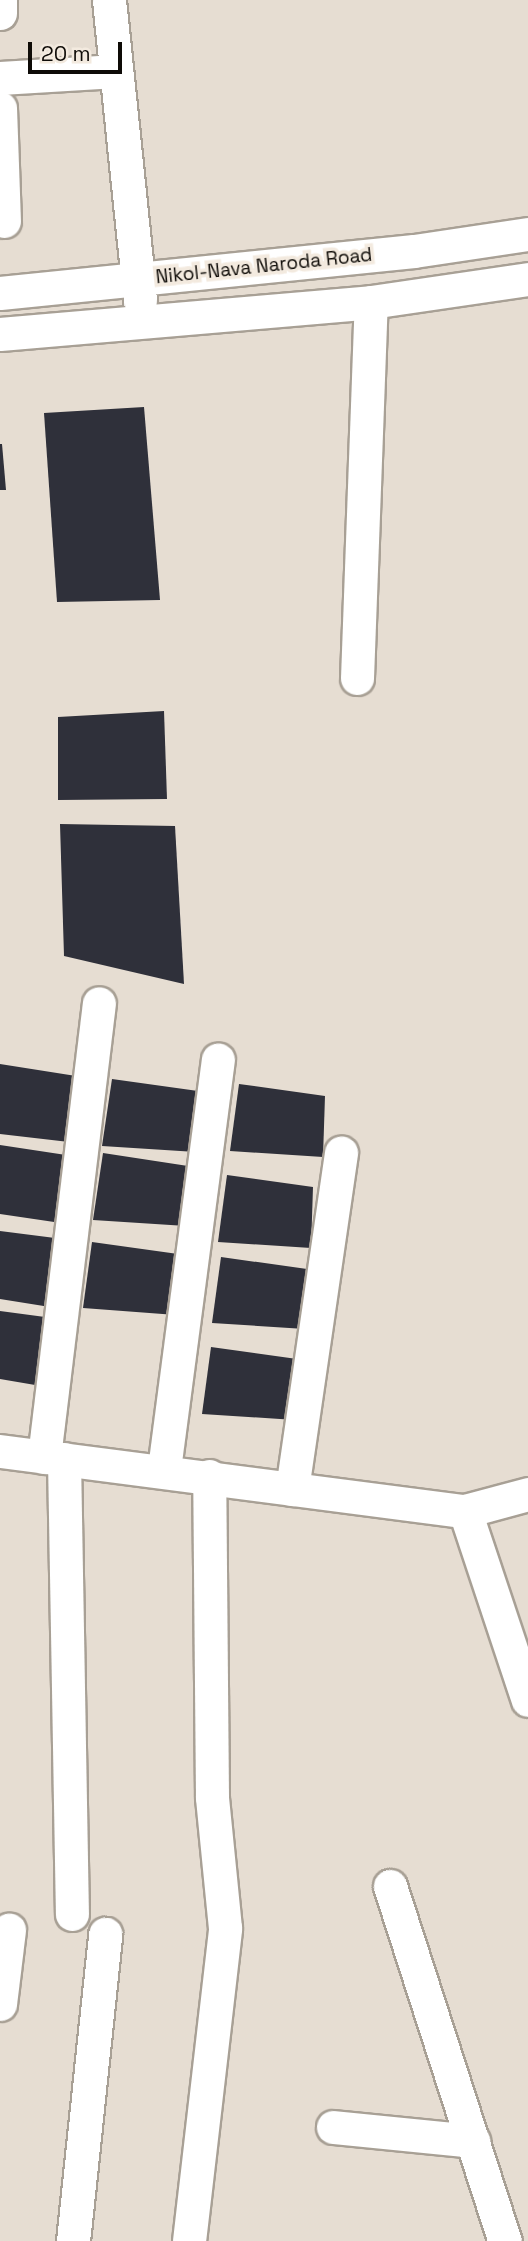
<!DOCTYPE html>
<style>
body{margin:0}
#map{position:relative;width:528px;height:2241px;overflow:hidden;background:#e6ddd2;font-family:"Space Grotesk",sans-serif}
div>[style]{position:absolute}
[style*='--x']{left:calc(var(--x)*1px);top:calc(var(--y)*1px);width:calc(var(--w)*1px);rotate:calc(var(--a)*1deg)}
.building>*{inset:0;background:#2f303a}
.roads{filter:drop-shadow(2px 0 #a8a095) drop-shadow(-2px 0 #a8a095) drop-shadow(0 2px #a8a095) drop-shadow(0 -2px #a8a095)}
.minor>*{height:33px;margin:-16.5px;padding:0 16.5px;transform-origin:16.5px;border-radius:16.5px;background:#fff}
span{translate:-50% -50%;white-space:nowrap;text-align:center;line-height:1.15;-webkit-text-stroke:7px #f3eadf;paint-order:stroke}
.street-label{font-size:19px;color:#0e0b07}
.scale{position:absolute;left:28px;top:42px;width:94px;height:32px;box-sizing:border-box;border:4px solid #0e0b07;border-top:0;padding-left:9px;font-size:21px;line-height:24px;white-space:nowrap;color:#0e0b07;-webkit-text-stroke:5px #f3eadf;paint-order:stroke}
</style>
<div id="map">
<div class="building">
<i style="clip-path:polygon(144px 407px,160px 600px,57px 602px,44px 413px)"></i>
<i style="clip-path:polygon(0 444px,2px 444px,6px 490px,0 490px)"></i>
<i style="clip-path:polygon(164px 711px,167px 799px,58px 800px,58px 717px)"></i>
<i style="clip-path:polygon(60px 824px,175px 826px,184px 984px,64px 956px)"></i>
<i style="clip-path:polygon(0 1064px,76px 1076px,69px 1142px,0 1134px)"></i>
<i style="clip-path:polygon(112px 1079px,198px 1091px,196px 1152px,102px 1146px)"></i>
<i style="clip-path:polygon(239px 1084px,325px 1096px,323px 1157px,230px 1151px)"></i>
<i style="clip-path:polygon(0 1145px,66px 1155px,61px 1223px,0 1214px)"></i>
<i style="clip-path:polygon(103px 1153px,188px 1166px,186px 1226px,93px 1220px)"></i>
<i style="clip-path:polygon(227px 1175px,313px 1187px,311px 1248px,218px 1242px)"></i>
<i style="clip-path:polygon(0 1231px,55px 1238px,50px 1307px,0 1299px)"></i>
<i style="clip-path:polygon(92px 1242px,178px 1254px,176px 1315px,83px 1308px)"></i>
<i style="clip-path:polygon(221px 1257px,307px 1269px,305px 1329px,212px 1323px)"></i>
<i style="clip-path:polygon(0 1311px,45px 1317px,41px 1386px,0 1379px)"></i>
<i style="clip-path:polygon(211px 1347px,297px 1359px,295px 1420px,202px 1414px)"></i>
</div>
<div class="roads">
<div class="minor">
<i style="--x:109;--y:0;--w:302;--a:84.1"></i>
<i style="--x:0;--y:13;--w:13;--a:-90"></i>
<i style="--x:0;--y:78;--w:116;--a:-3.5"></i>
<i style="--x:0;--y:108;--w:113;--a:88"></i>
<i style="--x:0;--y:293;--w:416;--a:-5.8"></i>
<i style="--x:414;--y:251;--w:115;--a:-8.5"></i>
<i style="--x:0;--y:334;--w:372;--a:-4.9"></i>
<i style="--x:371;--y:302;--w:159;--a:-8.3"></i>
<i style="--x:357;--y:678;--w:376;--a:-87.9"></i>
<i style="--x:0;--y:1451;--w:469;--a:7.4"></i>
<i style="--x:465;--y:1511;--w:65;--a:-15.1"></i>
<i style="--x:44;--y:1457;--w:457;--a:-83.1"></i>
<i style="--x:64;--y:1459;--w:455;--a:89"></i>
<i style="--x:164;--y:1469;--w:413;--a:-82.5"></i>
<i style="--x:292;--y:1489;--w:340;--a:-81.7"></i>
<i style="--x:465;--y:1511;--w:199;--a:71.6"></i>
<i style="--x:390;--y:1886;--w:373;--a:72.1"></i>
<i style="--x:0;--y:2004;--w:75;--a:-83.1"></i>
<i style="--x:333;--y:2127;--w:141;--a:5.7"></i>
<i style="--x:73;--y:2241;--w:309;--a:-84"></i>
<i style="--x:189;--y:2241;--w:315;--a:-83.4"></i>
<i style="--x:225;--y:1928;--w:132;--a:-95.7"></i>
<i style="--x:212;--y:1797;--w:321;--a:-90.5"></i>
</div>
</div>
<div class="street-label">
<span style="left:264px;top:266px;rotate:-6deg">Nikol-Nava Naroda Road</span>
</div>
<div class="scale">20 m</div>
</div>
